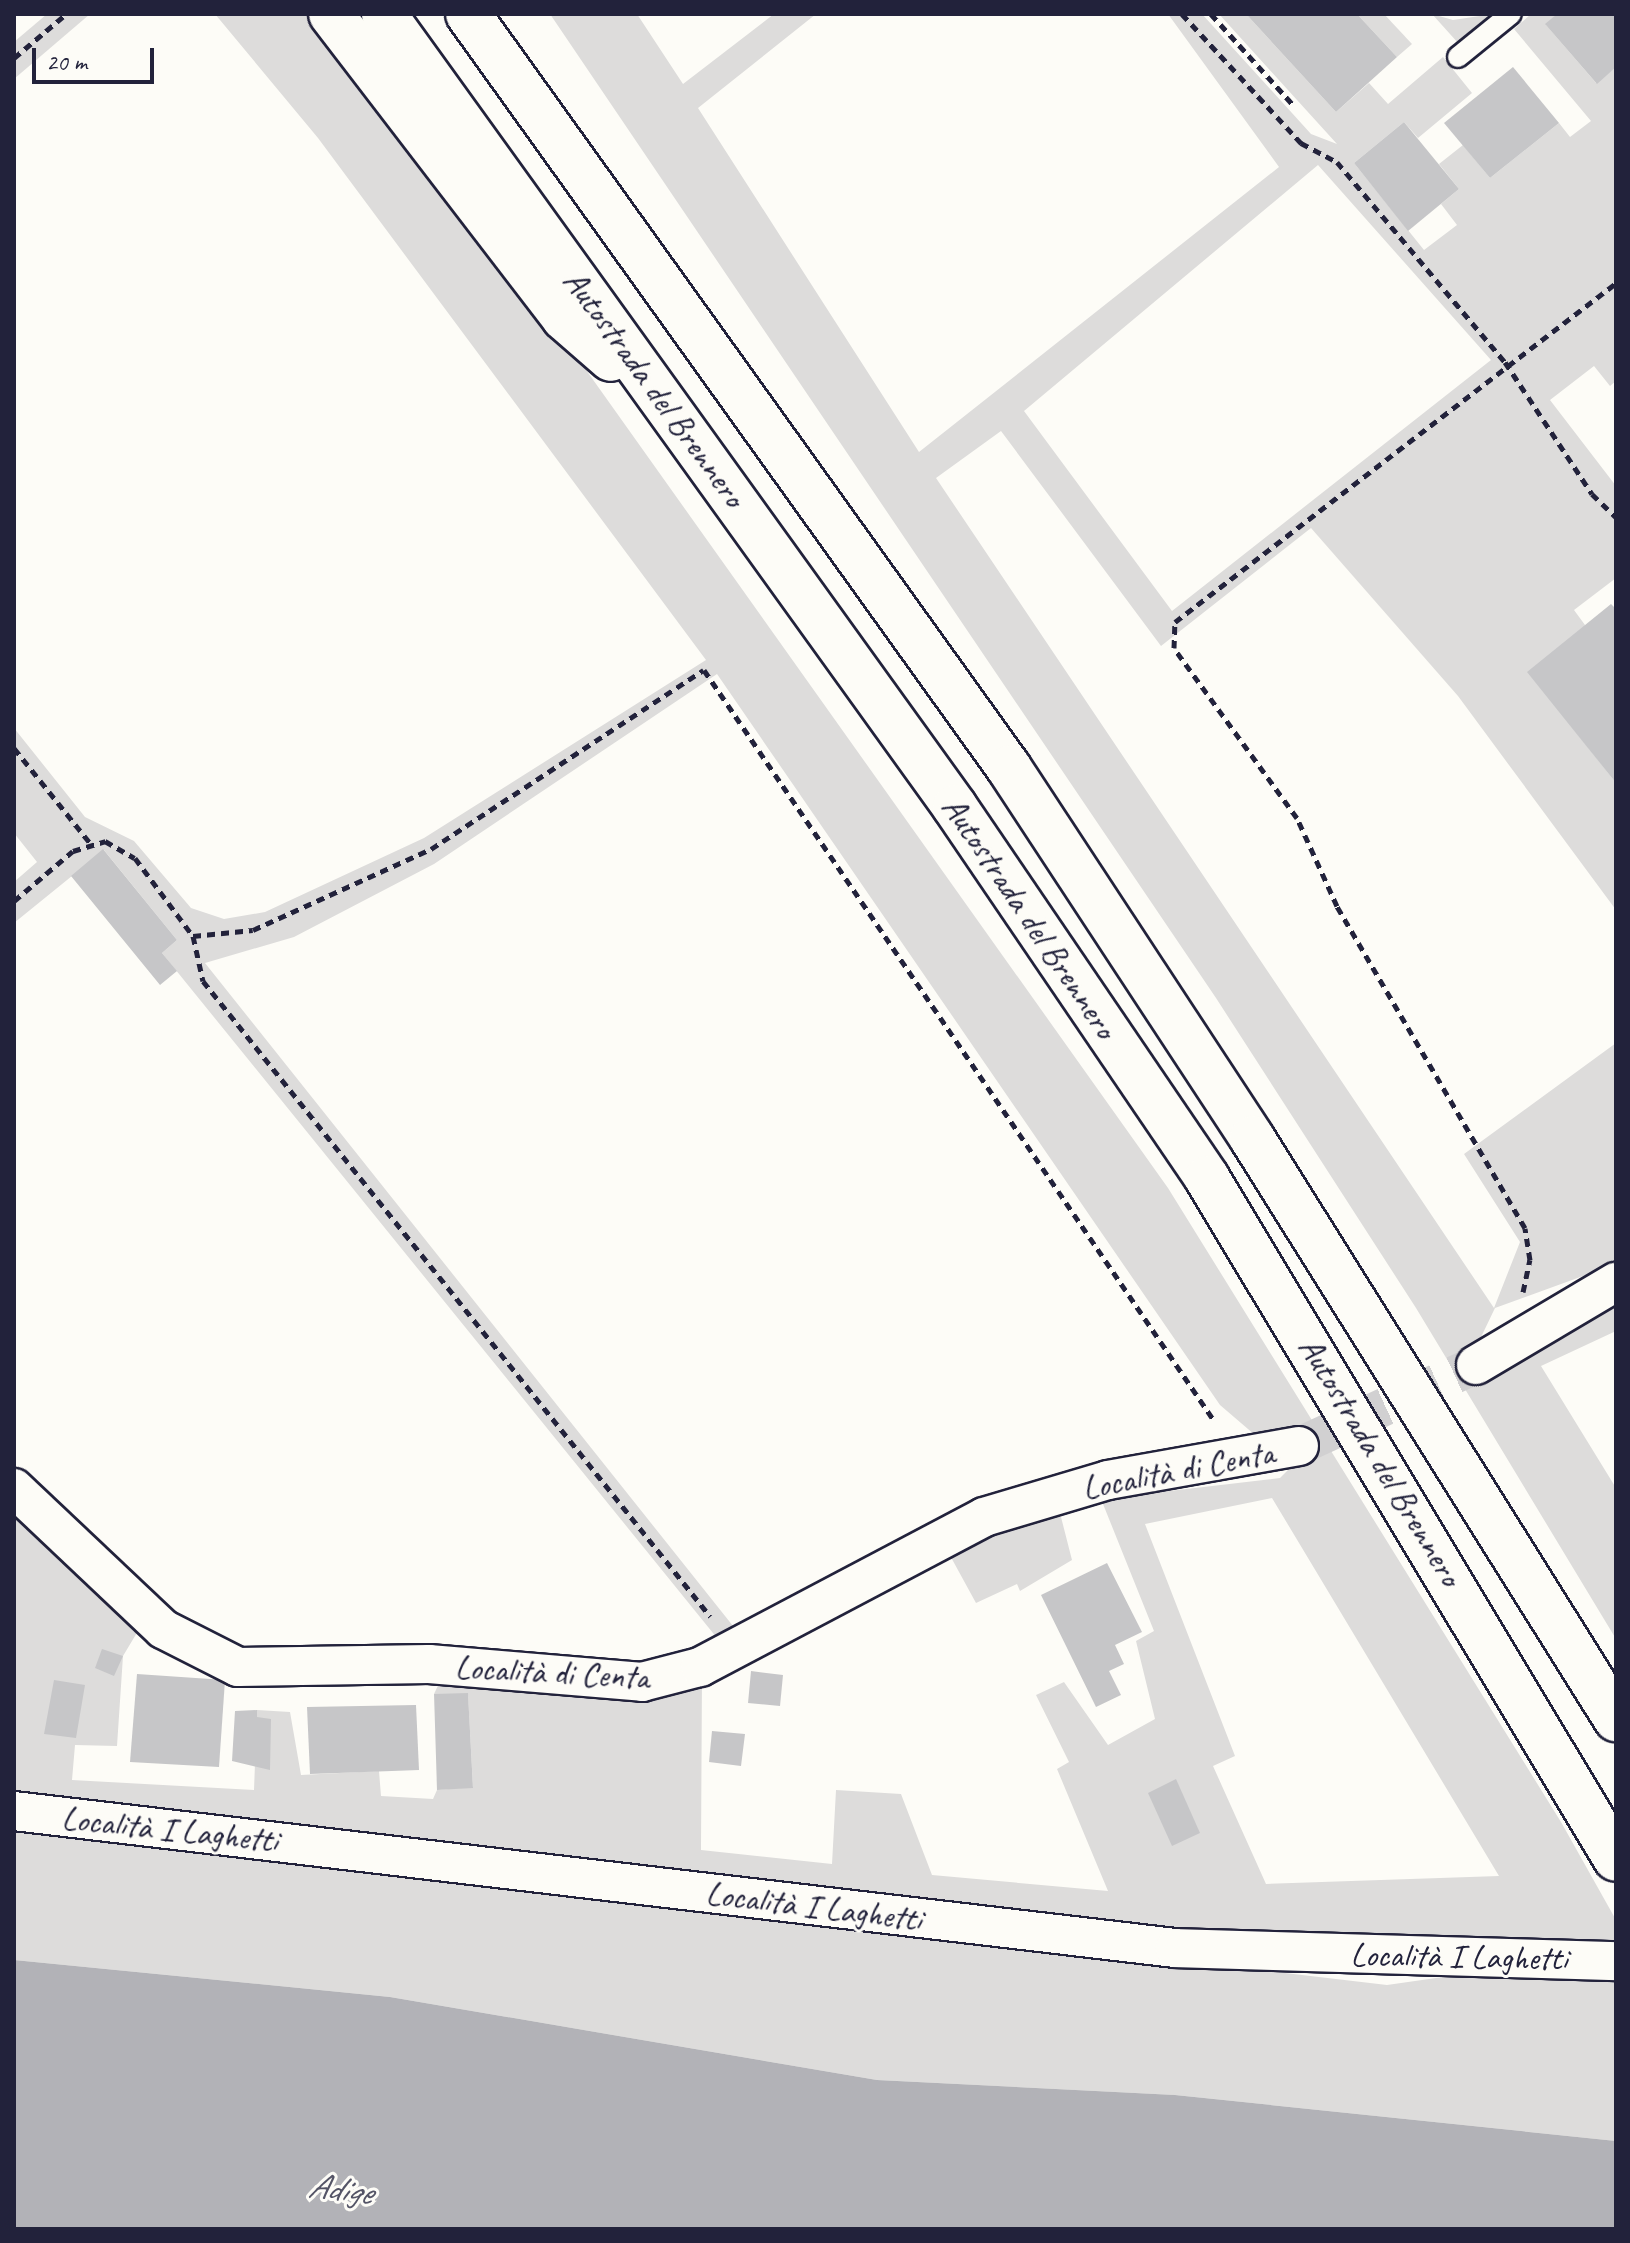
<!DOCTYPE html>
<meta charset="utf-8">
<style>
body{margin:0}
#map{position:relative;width:1630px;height:2243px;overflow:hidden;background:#fdfcf7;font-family:Caveat,sans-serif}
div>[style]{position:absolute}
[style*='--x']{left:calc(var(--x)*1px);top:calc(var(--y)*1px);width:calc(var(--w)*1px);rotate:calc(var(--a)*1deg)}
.green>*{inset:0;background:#dddcdb}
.water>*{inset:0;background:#b2b2b7}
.building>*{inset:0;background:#c6c6c8}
.minor-tunnel>*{height:38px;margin-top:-19px;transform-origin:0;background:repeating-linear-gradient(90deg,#d1d0d1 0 38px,transparent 0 57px)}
.path>*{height:5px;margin-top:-2.5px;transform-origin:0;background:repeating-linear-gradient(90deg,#22223b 0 8px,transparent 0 14px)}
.roads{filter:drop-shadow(2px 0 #22223b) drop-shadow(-2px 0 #22223b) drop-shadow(0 2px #22223b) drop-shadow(0 -2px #22223b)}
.service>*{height:20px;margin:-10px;padding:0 10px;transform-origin:10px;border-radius:10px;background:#fdfcf7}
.minor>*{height:38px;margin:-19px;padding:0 19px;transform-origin:19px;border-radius:19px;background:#fdfcf7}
.motorway>*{height:44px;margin:-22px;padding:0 22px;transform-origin:22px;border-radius:22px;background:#fdfcf7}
span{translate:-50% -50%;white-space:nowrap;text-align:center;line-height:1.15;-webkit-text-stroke:6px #fdfcf7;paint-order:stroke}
.street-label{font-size:34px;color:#22223b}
.water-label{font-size:36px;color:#545466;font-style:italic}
.frame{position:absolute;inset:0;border:16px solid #22223b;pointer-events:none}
.scale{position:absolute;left:32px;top:48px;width:122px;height:36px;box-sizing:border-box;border:4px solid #22223b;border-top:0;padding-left:10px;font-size:24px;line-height:28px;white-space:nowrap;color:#22223b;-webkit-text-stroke:6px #fdfcf7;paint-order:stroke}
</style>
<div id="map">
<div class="green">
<i style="clip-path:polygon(47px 14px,90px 14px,14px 79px,14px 42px)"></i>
<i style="clip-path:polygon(evenodd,215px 14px,312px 14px,510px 263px,1168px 1188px,1561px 1822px,1616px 1920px,1616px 1944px,1191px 1938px,14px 1798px,14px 1500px,138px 1631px,123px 1656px,117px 1746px,75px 1745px,72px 1780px,254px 1790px,257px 1710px,290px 1712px,301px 1775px,379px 1771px,381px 1796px,433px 1799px,437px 1790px,473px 1787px,468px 1694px,434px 1694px,442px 1677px,702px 1675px,701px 1850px,832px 1864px,836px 1790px,901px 1794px,932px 1875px,1108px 1891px,1057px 1769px,1069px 1762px,1036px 1695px,1064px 1682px,1108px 1745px,1155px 1719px,1136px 1641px,1154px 1631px,1101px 1499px,1280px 1478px,1304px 1454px,1255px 1435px,1220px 1405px,717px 674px,434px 864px,294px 937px,205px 963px,733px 1626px,717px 1638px,162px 953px,177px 940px,104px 850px,14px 923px,14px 882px,37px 862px,14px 833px,14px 728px,85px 817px,134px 841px,191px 908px,224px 919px,265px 912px,424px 838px,706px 660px,318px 138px,215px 14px,1272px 1498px,1499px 1876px,1266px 1884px,1213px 1766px,1235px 1756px,1145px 1524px,1272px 1498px)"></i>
<i style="clip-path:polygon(evenodd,550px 14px,637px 14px,683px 84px,774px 14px,816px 14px,698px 108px,919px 452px,1279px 167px,1168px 14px,1202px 14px,1311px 134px,1337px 144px,1219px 14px,1246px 14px,1336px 112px,1369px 83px,1388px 104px,1443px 57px,1472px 93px,1418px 138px,1404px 122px,1354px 163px,1424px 250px,1457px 225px,1441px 204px,1459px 189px,1439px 164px,1463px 145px,1490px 178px,1559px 123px,1570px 137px,1591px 121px,1514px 29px,1531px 14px,1557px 14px,1546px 25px,1596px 83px,1616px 67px,1616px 381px,1610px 386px,1594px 366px,1550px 400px,1616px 486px,1616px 578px,1574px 610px,1585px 625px,1561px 713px,1616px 783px,1616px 910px,1458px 696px,1311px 528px,1161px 646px,1001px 431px,936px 478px,1494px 1308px,1520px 1242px,1464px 1154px,1616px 1043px,1616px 1264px,1495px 1308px,1471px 1358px,1616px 1293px,1616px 1331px,1541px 1366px,1616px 1488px,1616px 1639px,1416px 1308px,1216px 998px,550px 14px,1318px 165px,1491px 360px,1172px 611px,1024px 411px,1318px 165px)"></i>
<i style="clip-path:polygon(1357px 14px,1384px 14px,1412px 44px,1397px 57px)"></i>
<i style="clip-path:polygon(1432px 14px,1453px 20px,1493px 14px,1459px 44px)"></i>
<i style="clip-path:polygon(1042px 1517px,1061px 1517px,1072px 1560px,1020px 1591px,1017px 1584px,976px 1603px,947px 1550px)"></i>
<i style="clip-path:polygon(14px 1823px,1387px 1985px,1443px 1977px,1616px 1982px,1616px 2141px,1175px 2095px,877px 2080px,390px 1997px,14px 1960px)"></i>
</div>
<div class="water">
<i style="clip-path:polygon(14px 1960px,390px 1997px,877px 2080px,1175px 2095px,1616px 2141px,1616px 2229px,14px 2229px)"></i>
</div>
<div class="building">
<i style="clip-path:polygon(1246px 14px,1357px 14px,1397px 57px,1336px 112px)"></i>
<i style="clip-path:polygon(1557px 14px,1616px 14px,1616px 67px,1597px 84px,1545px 24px)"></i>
<i style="clip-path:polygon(1513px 67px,1559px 123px,1490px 178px,1444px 123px)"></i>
<i style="clip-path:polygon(1404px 122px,1459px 189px,1408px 231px,1354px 163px)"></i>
<i style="clip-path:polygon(1611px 604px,1616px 609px,1616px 783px,1527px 672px)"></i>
<i style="clip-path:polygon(103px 849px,177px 940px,162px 953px,177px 971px,160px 985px,71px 876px)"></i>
<i style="clip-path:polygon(1107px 1563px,1142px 1632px,1115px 1645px,1124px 1664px,1109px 1671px,1121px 1695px,1096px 1707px,1041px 1595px)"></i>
<i style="clip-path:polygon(102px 1649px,123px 1656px,114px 1676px,95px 1668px)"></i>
<i style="clip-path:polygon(751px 1671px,783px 1675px,780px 1706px,748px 1703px)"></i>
<i style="clip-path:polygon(137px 1674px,225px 1680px,219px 1767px,130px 1762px)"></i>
<i style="clip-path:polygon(54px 1680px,85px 1685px,76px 1738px,44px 1734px)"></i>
<i style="clip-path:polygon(468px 1693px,473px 1788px,437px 1790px,434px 1694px)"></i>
<i style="clip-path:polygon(416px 1705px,419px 1770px,310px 1774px,307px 1707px)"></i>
<i style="clip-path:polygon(257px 1710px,257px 1717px,271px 1719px,270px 1770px,232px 1761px,235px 1711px)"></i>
<i style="clip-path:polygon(712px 1731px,745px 1734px,741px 1766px,709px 1762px)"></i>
<i style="clip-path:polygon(1176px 1779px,1200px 1833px,1172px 1846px,1148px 1793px)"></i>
</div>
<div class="minor-tunnel">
<i style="--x:1299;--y:1446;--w:195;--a:-24.6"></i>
</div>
<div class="path">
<i style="--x:1182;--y:14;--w:176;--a:47.3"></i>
<i style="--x:1301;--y:143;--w:41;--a:27.8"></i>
<i style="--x:1337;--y:162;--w:261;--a:50"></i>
<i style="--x:1505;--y:362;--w:158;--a:56.6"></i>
<i style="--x:1592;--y:494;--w:33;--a:44"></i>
<i style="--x:1211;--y:14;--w:125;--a:47.9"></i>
<i style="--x:14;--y:58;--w:68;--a:-40.2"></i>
<i style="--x:14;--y:748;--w:122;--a:51.3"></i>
<i style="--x:14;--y:901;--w:77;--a:-40.3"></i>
<i style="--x:73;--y:851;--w:34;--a:-17"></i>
<i style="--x:105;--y:841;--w:34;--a:30"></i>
<i style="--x:135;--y:858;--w:97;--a:53.4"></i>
<i style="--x:193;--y:936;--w:60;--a:-5.7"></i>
<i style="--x:253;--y:930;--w:196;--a:-24.5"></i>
<i style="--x:431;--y:849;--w:326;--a:-33.3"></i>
<i style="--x:704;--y:670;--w:909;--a:55.8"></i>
<i style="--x:193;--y:936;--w:46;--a:77.5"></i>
<i style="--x:203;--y:981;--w:813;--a:51.4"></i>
<i style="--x:1523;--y:1292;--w:33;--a:-78"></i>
<i style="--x:1530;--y:1260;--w:32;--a:-99"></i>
<i style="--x:1525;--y:1228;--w:373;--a:-120.3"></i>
<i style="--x:1337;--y:906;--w:97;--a:-114.4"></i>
<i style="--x:1297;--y:818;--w:210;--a:-125.9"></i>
<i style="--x:1174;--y:648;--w:26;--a:-88"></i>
<i style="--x:1175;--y:622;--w:556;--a:-37.55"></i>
</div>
<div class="roads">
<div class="service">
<i style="--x:1458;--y:57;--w:68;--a:-39.1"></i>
</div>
<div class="minor">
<i style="--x:1476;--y:1365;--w:163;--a:-30.7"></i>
<i style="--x:14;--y:1488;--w:205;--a:43.4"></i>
<i style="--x:163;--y:1629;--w:84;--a:26.9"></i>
<i style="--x:238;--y:1667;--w:191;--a:-0.9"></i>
<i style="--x:429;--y:1664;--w:214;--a:4.8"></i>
<i style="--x:642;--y:1682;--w:60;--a:-14.5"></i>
<i style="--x:700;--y:1667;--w:321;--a:-27.8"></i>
<i style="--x:984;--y:1517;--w:129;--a:-16.6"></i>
<i style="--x:1108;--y:1480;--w:194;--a:-10.1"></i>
<i style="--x:14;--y:1811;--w:1169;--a:6.73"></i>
<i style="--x:1175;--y:1948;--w:441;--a:1.7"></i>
</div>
<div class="motorway">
<i style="--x:331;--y:14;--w:383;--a:52.5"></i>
<i style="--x:564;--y:318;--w:62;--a:41.1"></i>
<i style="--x:384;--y:14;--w:977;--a:54.24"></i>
<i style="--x:955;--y:807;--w:448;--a:55.8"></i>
<i style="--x:1207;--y:1178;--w:794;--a:59.01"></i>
<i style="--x:468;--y:14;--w:928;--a:54.34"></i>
<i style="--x:1009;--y:768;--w:443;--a:56.7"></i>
<i style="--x:1252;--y:1138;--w:686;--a:57.93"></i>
</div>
</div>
<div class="street-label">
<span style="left:655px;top:388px;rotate:54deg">Autostrada del Brennero</span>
<span style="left:1030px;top:917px;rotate:56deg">Autostrada del Brennero</span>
<span style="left:1381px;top:1461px;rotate:59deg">Autostrada del Brennero</span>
<span style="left:1178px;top:1470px;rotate:-11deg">Località di Centa</span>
<span style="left:552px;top:1672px;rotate:3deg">Località di Centa</span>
<span style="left:170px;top:1829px;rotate:6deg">Località I Laghetti</span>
<span style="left:814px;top:1906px;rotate:7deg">Località I Laghetti</span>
<span style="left:1459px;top:1956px;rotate:1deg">Località I Laghetti</span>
</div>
<div class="water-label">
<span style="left:340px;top:2189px;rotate:7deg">Adige</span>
</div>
<div class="frame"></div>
<div class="scale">20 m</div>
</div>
